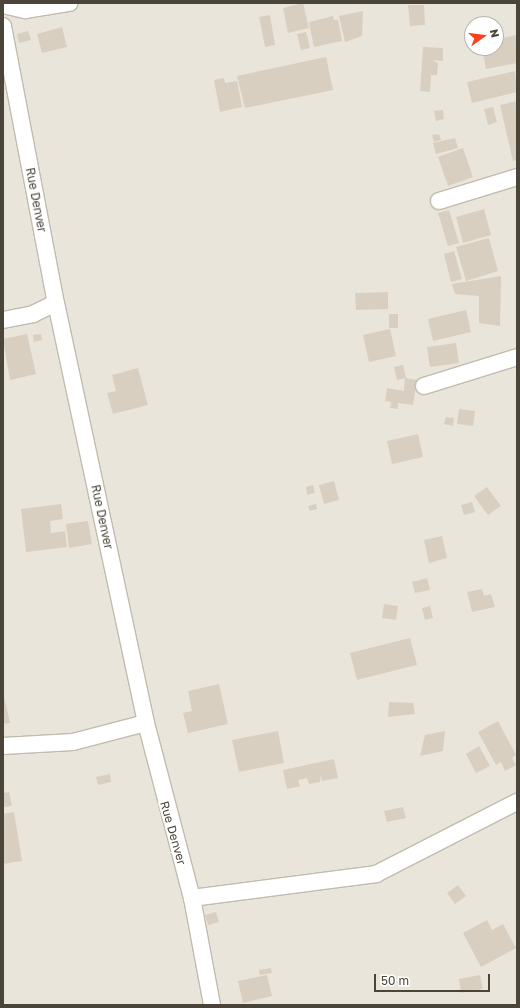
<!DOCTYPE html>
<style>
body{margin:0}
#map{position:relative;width:520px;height:1008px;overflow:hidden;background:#f6f3ec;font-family:"Golos Text",sans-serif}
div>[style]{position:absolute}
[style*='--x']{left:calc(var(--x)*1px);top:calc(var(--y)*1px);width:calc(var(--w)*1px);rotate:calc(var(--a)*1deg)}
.residential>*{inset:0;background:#eae5da}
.building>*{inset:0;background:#d8cfc1}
.roads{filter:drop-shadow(1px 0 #c2bbae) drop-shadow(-1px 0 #c2bbae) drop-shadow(0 1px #c2bbae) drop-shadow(0 -1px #c2bbae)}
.minor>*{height:16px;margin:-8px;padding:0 8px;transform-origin:8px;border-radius:8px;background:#fff}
span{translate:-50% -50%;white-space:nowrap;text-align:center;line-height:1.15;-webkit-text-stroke:4px #fff;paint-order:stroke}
.street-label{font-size:12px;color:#4b4439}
.frame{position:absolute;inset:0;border:4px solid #4b4439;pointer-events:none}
.north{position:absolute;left:464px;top:16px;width:40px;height:40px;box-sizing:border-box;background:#fff;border:1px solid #b7b4b0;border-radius:50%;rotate:76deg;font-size:11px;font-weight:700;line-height:16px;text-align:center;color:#4b4439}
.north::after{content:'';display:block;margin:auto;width:14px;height:18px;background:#fc3f1d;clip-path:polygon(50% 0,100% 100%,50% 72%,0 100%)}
.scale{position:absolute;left:374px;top:974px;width:116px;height:18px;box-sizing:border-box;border:2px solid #4b4439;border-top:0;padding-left:5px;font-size:12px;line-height:14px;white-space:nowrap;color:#4b4439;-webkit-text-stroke:3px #fff;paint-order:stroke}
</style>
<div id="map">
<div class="residential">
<i style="clip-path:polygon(evenodd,3px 3px,517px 3px,517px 1005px,3px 1005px,3px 3px,472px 24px,496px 24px,496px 48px,472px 48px,472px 24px)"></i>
</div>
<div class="building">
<i style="clip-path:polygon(303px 3px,309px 28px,288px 33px,283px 8px)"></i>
<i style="clip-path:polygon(408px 5px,424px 5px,425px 25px,410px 26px)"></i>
<i style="clip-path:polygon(363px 11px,362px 36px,345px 42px,339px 16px)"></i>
<i style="clip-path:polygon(270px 15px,275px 45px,265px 47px,259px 17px)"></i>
<i style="clip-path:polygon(333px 16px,334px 20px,338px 20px,342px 41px,314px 47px,309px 22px)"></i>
<i style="clip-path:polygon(62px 27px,67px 47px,42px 53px,37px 34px)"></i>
<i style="clip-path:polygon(28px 31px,31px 40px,19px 43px,17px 34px)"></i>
<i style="clip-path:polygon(306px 32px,310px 48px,301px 50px,297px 34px)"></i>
<i style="clip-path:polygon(517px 35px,517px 63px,486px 69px,482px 48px,496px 48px,496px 39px)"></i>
<i style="clip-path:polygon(423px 47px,443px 48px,443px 61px,432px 60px,438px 63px,437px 75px,431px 75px,430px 92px,420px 91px)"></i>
<i style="clip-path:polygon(326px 57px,333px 90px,245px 108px,237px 76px)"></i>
<i style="clip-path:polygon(515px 71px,517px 92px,472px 103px,467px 82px)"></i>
<i style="clip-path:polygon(224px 78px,225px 83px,237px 81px,242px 107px,220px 112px,214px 80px)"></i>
<i style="clip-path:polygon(517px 101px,517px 160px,513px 161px,500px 105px)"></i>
<i style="clip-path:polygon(493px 107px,497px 122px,488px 125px,484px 109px)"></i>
<i style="clip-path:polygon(443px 110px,444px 119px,436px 121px,434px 111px)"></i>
<i style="clip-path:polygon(439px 134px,441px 140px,434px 142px,432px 135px)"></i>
<i style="clip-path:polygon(455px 138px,458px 148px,436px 154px,433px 143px)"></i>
<i style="clip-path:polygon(463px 148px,473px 177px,448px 186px,438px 157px)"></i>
<i style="clip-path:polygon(484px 209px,491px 235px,463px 243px,456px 217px)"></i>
<i style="clip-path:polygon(449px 210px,459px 243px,448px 246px,438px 213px)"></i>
<i style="clip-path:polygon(489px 238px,498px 271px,466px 281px,456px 247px)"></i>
<i style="clip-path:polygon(454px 251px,462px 279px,451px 282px,444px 254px)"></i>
<i style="clip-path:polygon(501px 276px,500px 326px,479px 323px,479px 296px,455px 294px,452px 284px)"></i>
<i style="clip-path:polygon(388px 292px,388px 309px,356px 310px,355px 293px)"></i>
<i style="clip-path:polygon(466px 310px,471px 332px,433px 341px,428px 319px)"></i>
<i style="clip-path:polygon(389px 314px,398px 314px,398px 328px,389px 328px)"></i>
<i style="clip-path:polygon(390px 329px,396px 356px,369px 362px,363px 335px)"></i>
<i style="clip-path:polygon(27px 334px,36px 374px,10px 380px,3px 339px)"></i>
<i style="clip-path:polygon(41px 334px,42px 340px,34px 342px,33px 335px)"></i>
<i style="clip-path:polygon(456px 343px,459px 363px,430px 367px,427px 347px)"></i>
<i style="clip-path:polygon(403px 365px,406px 378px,397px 380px,394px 367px)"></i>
<i style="clip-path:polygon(138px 368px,148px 405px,113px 414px,107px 393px,116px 391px,112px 375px)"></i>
<i style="clip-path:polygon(405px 378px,417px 380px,413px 405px,398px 403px,398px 409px,390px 408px,391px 402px,385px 401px,387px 388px,404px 391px)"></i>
<i style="clip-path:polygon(459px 409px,475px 411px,473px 426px,457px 424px)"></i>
<i style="clip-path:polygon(446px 417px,454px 418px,453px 426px,444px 424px)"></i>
<i style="clip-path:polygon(418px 434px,423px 457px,392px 464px,387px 441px)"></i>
<i style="clip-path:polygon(334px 481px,339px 500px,324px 504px,319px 485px)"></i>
<i style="clip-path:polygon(313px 485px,315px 493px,307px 495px,306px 487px)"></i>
<i style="clip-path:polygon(487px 487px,501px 506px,488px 515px,474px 496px)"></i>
<i style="clip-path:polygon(472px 502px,475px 512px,464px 515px,461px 505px)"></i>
<i style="clip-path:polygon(61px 504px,63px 519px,50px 521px,51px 533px,65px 531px,67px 547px,26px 552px,21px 509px)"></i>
<i style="clip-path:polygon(316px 504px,317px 509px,310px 511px,308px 506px)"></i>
<i style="clip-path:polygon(88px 521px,92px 544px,69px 548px,66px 524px)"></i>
<i style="clip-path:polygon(442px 536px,447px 558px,429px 563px,424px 540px)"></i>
<i style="clip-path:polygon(427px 578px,430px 590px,415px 593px,412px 582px)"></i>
<i style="clip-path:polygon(482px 589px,484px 596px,491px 594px,495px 607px,472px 612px,467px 592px)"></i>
<i style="clip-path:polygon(384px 604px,398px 606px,396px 620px,382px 618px)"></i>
<i style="clip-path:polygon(430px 606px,433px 618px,425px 620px,422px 608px)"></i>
<i style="clip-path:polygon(410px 638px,417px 665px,357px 680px,350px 653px)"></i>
<i style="clip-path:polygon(219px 684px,228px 724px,188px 733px,183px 713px,192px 711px,188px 691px)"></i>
<i style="clip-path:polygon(3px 692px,10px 723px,3px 724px)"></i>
<i style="clip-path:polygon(389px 702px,413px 703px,415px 714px,388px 717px)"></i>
<i style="clip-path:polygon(498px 721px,516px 755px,512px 758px,516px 765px,505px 771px,501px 762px,496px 765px,478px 732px)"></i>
<i style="clip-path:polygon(278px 731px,284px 763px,239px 772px,232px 740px)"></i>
<i style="clip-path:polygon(445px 731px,443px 751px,420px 756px,425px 735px)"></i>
<i style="clip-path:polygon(479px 746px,490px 766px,476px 773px,466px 754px)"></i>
<i style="clip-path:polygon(334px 759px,338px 778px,322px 781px,321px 774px,320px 782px,309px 784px,307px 778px,298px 780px,300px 786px,287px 789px,283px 770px)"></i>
<i style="clip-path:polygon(110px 774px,111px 782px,98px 785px,96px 777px)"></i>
<i style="clip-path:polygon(3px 787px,5px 793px,9px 792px,12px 806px,3px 807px)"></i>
<i style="clip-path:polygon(403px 807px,406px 818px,387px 822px,384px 811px)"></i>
<i style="clip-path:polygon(14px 812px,22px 861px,3px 864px,3px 814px)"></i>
<i style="clip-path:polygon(458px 885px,466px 896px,455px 904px,447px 893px)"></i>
<i style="clip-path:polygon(216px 912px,219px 922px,208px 925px,205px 915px)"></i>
<i style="clip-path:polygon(487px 920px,492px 930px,503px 924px,516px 948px,481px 967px,463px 933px)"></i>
<i style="clip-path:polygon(271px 968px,272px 973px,260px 975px,259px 970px)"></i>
<i style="clip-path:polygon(267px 975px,272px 996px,243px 1003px,238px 981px)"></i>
<i style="clip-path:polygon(480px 975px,483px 989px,461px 993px,459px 979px)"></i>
</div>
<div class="roads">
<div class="minor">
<i style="--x:3;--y:5;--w:23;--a:13"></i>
<i style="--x:25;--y:10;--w:45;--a:-9"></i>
<i style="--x:3;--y:26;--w:282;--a:79.2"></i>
<i style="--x:56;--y:303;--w:430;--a:77.9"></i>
<i style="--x:146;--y:723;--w:181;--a:75.3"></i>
<i style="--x:192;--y:898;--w:109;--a:79.4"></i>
<i style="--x:439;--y:201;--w:82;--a:-17.1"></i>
<i style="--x:3;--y:320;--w:31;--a:-11"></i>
<i style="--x:33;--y:314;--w:25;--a:-26"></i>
<i style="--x:424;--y:386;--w:97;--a:-17.3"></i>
<i style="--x:3;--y:746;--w:70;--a:-3.3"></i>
<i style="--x:73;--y:742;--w:75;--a:-14.6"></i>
<i style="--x:192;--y:898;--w:186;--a:-7.4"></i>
<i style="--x:376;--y:874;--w:158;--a:-27.1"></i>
</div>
</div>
<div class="street-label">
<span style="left:36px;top:200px;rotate:79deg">Rue Denver</span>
<span style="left:102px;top:517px;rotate:78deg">Rue Denver</span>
<span style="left:173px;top:833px;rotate:74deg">Rue Denver</span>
</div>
<div class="frame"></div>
<div class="north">N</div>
<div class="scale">50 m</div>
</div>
